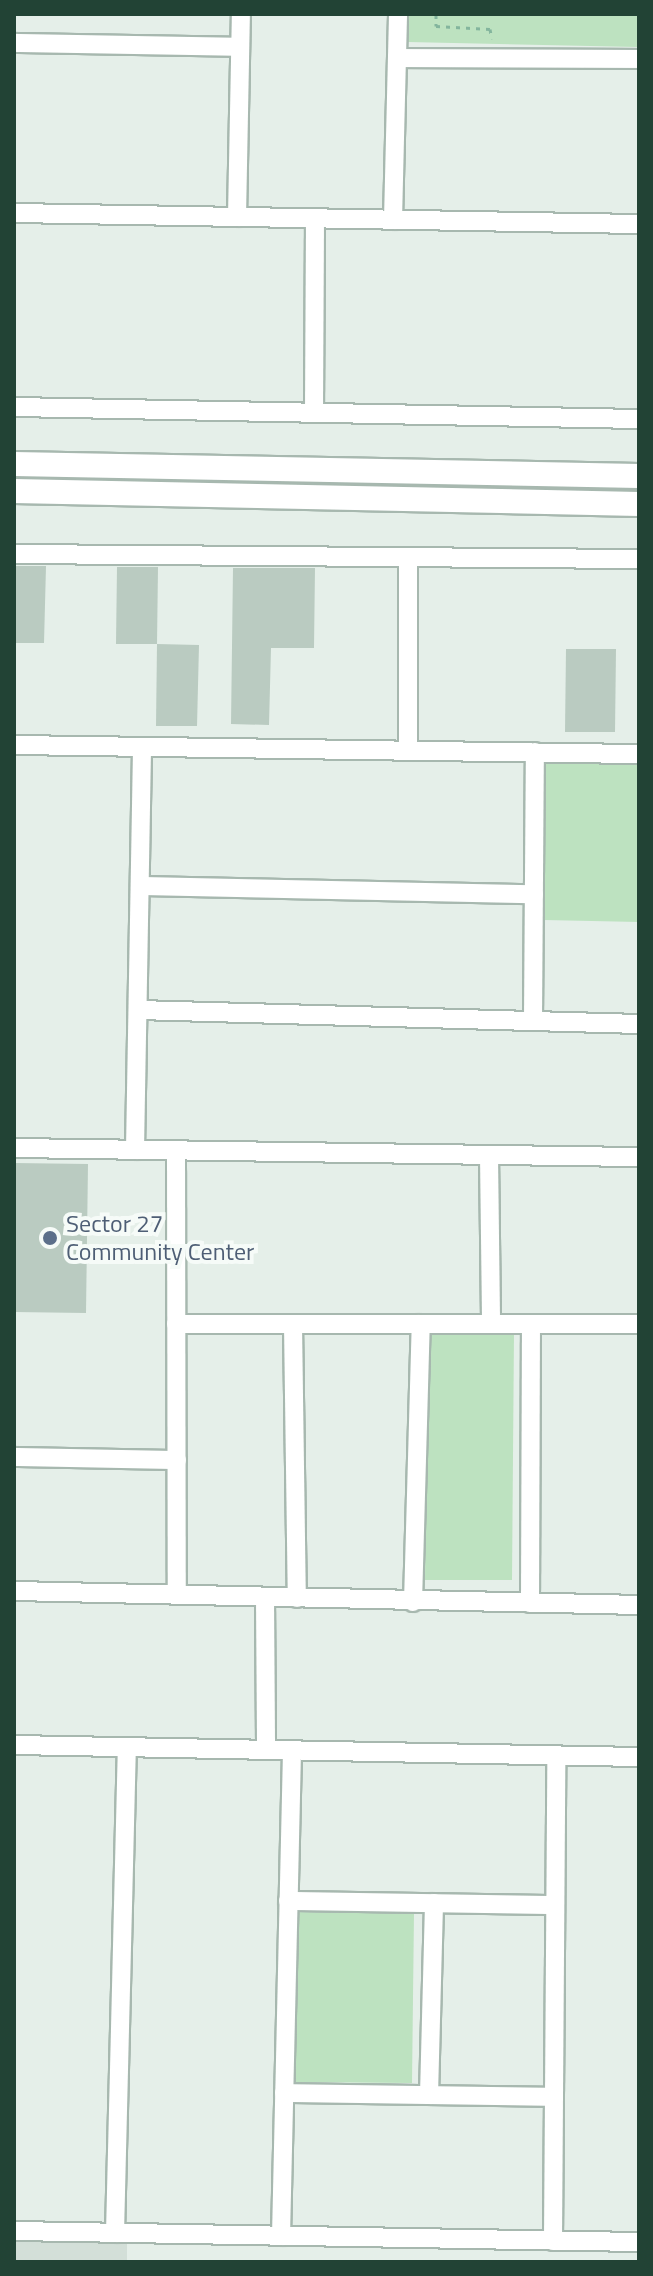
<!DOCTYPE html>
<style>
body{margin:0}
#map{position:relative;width:653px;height:2276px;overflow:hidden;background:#e5efe9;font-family:"Titillium Web",sans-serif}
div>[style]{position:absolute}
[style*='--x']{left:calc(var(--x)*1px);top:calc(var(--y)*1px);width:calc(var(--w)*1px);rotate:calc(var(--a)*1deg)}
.built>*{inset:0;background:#d3dfd8}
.green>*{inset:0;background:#bde2c0}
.building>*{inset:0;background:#bacbc1}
.path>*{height:3px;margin-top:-1.5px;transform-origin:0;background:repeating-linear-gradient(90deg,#83b59d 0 4px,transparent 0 10px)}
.roads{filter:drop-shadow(2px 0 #a7b8af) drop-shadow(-2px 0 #a7b8af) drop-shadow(0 2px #a7b8af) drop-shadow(0 -2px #a7b8af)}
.minor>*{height:18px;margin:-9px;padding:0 9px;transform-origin:9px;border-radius:9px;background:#fff}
.tertiary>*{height:24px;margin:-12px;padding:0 12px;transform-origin:12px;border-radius:12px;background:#fff}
.dots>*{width:22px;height:22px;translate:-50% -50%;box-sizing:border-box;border:4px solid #f6fbf8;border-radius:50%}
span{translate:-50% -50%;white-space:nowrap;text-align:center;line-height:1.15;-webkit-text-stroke:8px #f6fbf8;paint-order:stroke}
.service-label{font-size:24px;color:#4e5e75}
.left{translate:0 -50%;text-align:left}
.frame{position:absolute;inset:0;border:16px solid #224335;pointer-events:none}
</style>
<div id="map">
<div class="built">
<i style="clip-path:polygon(14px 2238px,127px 2239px,127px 2262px,14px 2262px)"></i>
</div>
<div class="green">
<i style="clip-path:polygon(409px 14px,638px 14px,637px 47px,408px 42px)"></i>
<i style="clip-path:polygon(546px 759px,639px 761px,639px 922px,544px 920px)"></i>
<i style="clip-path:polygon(427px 1331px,514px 1332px,512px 1580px,425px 1580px)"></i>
<i style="clip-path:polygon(293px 1912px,414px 1913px,412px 2083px,291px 2082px)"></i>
</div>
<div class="building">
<i style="clip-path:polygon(14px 566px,46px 566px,44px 643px,14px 643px)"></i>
<i style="clip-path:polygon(117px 567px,158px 567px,157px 644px,116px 644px)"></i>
<i style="clip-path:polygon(233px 568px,315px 568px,314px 648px,271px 648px,269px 725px,231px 724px)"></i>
<i style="clip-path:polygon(157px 644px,199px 645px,197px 726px,156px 726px)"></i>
<i style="clip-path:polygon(566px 649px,616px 649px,615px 732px,565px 732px)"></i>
<i style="clip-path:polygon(14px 1163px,88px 1164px,86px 1313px,14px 1312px)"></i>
</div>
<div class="path">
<i style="--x:436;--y:14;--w:12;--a:90"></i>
<i style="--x:436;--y:26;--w:54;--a:3.2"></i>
<i style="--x:490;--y:29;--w:10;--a:79"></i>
</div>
<div class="roads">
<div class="minor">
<i style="--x:14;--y:43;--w:226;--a:1"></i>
<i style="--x:397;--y:58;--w:242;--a:0.2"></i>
<i style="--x:14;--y:213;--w:625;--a:1.01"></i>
<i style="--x:237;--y:217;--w:203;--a:-88.9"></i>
<i style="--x:393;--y:220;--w:206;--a:-88.6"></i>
<i style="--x:14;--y:407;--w:625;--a:1.1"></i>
<i style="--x:314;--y:412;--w:194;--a:-89.7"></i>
<i style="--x:14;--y:554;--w:625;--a:0.46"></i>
<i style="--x:408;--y:557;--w:193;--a:90"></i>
<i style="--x:14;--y:745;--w:625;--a:0.83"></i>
<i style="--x:140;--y:886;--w:394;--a:1.2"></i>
<i style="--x:138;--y:1010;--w:501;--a:1.6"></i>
<i style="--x:533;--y:1021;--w:269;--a:-89.6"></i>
<i style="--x:14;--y:1148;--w:625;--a:0.83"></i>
<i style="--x:135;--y:1150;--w:403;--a:-89"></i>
<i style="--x:176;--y:1150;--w:445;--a:89.9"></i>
<i style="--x:489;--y:1155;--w:169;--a:89.3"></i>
<i style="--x:176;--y:1324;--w:463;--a:0"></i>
<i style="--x:293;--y:1324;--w:274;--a:89.2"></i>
<i style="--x:14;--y:1457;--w:163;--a:1.1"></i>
<i style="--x:14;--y:1591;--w:625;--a:1.28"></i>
<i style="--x:265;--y:1597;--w:153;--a:89.6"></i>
<i style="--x:413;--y:1602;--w:278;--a:-88.4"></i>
<i style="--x:530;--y:1603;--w:279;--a:-89.8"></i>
<i style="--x:14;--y:1745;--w:625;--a:1.1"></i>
<i style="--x:288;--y:1901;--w:267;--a:0.9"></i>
<i style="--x:284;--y:2093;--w:270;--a:0.8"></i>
<i style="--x:429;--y:2095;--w:192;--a:-88.5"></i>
<i style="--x:14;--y:2231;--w:625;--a:1.01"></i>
<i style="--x:115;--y:2233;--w:486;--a:-88.6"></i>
<i style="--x:281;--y:2236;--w:486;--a:-88.7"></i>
<i style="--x:553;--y:2241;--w:486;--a:-89.6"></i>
</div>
<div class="tertiary">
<i style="--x:14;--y:464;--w:625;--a:1.1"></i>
<i style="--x:14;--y:491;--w:625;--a:1.19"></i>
</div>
</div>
<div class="dots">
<i style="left:50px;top:1238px;background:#5c6f8a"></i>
</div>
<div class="service-label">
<span class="left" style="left:66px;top:1238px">Sector 27<br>Community Center</span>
</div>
<div class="frame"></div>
</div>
